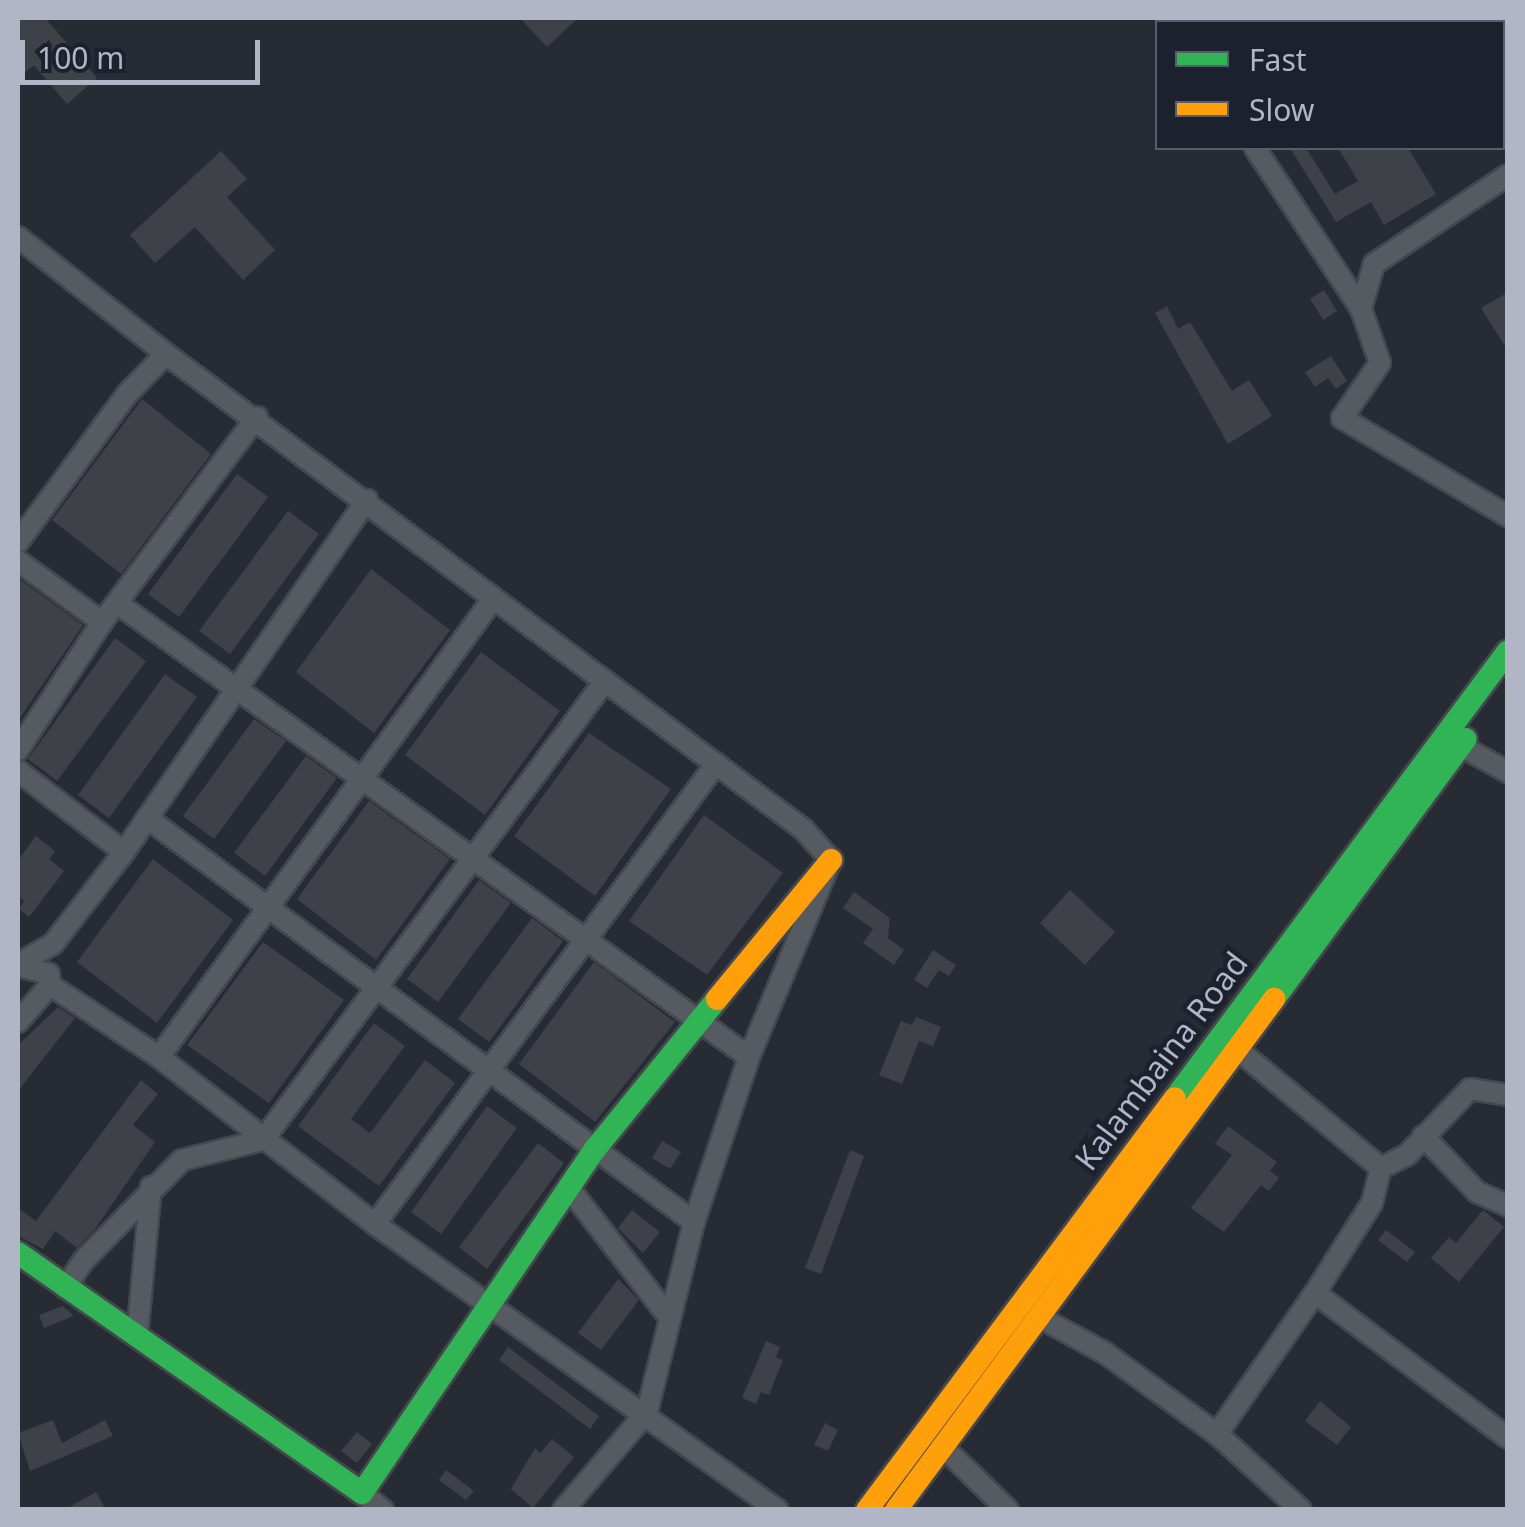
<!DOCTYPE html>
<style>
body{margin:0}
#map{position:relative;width:1525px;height:1527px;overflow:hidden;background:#272b33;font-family:"Noto Sans",sans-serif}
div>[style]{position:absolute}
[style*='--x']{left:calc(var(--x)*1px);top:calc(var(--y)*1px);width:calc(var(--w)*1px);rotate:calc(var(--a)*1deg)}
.building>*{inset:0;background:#3e4147}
.roads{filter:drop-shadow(2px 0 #44474e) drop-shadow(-2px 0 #44474e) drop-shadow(0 2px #44474e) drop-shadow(0 -2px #44474e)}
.street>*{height:20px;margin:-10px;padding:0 10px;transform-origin:10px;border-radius:10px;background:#565a61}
.fast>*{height:22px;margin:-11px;padding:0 11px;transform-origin:11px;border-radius:11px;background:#30b455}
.slow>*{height:22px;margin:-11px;padding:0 11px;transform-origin:11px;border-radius:11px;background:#ff9f0a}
span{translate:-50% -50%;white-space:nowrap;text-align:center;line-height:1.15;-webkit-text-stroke:9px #1b212d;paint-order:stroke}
.street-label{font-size:32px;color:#b0b6c5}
.frame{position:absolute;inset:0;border:20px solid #b0b6c5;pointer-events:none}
.legend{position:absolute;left:1155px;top:20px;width:350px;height:130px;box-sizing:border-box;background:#1b212d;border:2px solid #575d6a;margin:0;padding:12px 18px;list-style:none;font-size:30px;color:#b0b6c5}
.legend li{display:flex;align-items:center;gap:20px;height:50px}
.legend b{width:50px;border:2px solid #575d6a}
.scale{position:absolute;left:20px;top:40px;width:240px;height:45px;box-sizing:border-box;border:5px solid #b0b6c5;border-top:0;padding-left:12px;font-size:30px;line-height:35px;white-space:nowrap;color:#b0b6c5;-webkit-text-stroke:8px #1b212d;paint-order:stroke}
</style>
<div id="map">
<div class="building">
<i style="clip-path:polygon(18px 18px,45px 18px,97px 78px,67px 104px,34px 65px,25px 72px,18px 63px)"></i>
<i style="clip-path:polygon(520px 18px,578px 18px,547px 47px)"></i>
<i style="clip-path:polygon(1290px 148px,1306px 148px,1335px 194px,1358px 181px,1338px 148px,1408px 148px,1436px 194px,1384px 225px,1371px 202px,1336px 222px)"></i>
<i style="clip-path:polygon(221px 151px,247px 179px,227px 197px,275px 250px,243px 280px,195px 227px,155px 263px,130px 235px)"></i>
<i style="clip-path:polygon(1324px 290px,1337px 311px,1323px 320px,1310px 299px)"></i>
<i style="clip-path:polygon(1508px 292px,1508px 351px,1481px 308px)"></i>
<i style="clip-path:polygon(1167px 306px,1178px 329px,1190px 322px,1232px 391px,1249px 380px,1272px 416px,1228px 444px,1155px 313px)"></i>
<i style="clip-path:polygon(1331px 356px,1347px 381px,1336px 389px,1328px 378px,1315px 387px,1305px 372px)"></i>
<i style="clip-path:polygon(142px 399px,211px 454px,121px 574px,52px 520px)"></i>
<i style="clip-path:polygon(237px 474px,268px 497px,179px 617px,148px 594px)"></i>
<i style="clip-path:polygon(288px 511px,319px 534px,230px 654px,199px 631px)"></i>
<i style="clip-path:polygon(371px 569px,450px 630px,374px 733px,296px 672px)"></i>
<i style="clip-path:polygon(18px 578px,83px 625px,18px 721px)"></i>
<i style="clip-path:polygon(115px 638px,146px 661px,57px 781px,28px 759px)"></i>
<i style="clip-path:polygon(481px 652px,560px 711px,485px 815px,405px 755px)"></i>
<i style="clip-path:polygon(165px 674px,197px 697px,109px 818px,78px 795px)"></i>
<i style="clip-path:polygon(254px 719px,286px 741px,214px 839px,183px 816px)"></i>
<i style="clip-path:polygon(589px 733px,671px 789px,595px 896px,514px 836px)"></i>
<i style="clip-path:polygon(306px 756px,337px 778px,265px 876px,234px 853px)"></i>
<i style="clip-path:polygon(369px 801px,450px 859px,376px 960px,297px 899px)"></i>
<i style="clip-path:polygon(704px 815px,783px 873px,707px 975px,629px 921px)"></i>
<i style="clip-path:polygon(36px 836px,55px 851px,49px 859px,64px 871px,29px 917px,19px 909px,24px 901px,18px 896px,18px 860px)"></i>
<i style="clip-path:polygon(153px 859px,233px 920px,157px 1023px,77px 962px)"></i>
<i style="clip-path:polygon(479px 880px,511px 903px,438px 1002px,407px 979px)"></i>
<i style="clip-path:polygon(1070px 890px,1115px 932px,1085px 965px,1040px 923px)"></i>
<i style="clip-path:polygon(854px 892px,890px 918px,888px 938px,904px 950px,894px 965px,863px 943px,873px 929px,843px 908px)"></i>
<i style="clip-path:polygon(532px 918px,563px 941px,489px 1042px,458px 1019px)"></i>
<i style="clip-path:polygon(263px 942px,344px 1000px,269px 1103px,187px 1045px)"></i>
<i style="clip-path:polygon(933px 950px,956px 965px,949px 976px,939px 970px,927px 988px,914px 980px)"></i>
<i style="clip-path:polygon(594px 962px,675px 1022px,595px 1122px,519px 1064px)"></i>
<i style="clip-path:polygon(58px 1007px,75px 1018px,18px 1091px,18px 1045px)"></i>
<i style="clip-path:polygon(916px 1017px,941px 1027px,933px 1046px,919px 1041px,902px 1084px,879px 1075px,901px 1021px,912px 1025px)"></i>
<i style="clip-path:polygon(374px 1023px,405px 1046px,351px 1119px,370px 1133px,425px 1060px,455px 1083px,379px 1186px,298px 1126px)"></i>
<i style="clip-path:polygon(141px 1080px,158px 1094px,133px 1125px,155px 1142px,95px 1229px,77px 1248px,55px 1231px,43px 1249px,18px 1236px,18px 1208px,36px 1221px)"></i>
<i style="clip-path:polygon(487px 1106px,517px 1128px,441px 1234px,411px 1212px)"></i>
<i style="clip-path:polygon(1228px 1126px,1277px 1162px,1270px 1171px,1279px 1178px,1269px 1191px,1261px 1185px,1224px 1232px,1191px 1208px,1232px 1155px,1215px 1144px)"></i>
<i style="clip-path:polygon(662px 1141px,681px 1152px,670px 1169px,652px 1158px)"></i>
<i style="clip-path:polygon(538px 1143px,564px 1163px,487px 1269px,459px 1247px)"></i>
<i style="clip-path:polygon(850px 1150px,864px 1156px,821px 1274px,805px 1268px)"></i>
<i style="clip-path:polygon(632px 1210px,660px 1232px,643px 1253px,618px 1228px)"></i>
<i style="clip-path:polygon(1483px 1210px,1504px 1227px,1459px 1282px,1431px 1258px,1449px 1237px,1456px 1243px)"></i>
<i style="clip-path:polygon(1386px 1230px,1415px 1252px,1407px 1262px,1378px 1240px)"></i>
<i style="clip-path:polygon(618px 1279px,639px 1300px,601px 1350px,578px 1333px)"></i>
<i style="clip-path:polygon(63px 1306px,74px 1316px,44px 1328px,39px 1315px)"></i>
<i style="clip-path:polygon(766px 1341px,780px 1347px,776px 1357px,783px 1360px,769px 1395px,761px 1392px,756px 1404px,742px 1398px)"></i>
<i style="clip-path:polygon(508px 1347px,599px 1416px,590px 1429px,499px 1360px)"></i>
<i style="clip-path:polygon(1320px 1401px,1351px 1427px,1337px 1445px,1305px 1421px)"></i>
<i style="clip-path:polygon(53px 1420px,62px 1443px,105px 1420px,113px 1436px,30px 1471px,18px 1433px)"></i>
<i style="clip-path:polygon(825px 1423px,838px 1430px,828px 1451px,814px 1445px)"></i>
<i style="clip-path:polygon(357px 1432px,372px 1444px,357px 1463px,341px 1451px)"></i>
<i style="clip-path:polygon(552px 1439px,574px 1457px,533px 1508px,511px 1489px,535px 1448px,540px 1453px)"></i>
<i style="clip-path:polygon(446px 1470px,474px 1491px,466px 1500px,439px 1480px)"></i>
<i style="clip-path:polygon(96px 1492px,106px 1510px,64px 1510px)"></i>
</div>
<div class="roads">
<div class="street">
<i style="--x:1486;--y:18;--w:5;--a:53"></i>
<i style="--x:1194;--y:22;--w:8;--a:-30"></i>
<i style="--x:1502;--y:46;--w:11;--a:56"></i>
<i style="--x:1255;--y:148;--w:193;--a:56.6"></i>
<i style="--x:1361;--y:309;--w:57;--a:70.6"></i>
<i style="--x:1380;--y:363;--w:67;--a:124.6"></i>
<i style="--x:1342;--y:418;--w:193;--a:30.6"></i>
<i style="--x:18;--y:237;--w:189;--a:38.3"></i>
<i style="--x:1361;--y:309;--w:47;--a:-73.9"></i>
<i style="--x:1374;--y:264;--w:161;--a:-33.6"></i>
<i style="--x:18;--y:542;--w:185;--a:-53.6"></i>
<i style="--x:128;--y:393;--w:54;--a:-45.7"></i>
<i style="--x:166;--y:354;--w:795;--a:36.71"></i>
<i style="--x:803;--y:829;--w:42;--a:47.9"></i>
<i style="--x:831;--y:860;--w:213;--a:112.6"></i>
<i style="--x:749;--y:1057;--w:174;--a:108.4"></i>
<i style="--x:694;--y:1222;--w:196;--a:103.9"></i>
<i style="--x:647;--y:1412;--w:129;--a:130.6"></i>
<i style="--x:18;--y:561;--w:104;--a:36"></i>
<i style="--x:117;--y:603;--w:778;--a:35.69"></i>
<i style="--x:1461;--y:746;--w:54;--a:29"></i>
<i style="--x:18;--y:750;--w:153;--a:-56.7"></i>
<i style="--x:102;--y:622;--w:257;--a:-52.9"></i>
<i style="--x:18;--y:771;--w:133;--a:37.4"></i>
<i style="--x:147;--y:818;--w:680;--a:36.45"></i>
<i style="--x:18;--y:964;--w:40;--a:-29.7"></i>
<i style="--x:53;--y:944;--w:116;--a:-52.3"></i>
<i style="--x:124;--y:852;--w:428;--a:-55.4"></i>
<i style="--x:18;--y:966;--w:32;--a:14"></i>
<i style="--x:49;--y:974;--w:11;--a:85"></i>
<i style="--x:50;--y:985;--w:131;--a:33.4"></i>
<i style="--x:159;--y:1057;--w:273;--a:37.7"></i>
<i style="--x:375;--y:1224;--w:494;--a:35.4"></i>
<i style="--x:18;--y:1022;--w:49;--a:-49.1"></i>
<i style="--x:1237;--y:1049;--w:187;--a:39.6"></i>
<i style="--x:1381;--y:1168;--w:29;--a:-27"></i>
<i style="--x:1407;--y:1155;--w:91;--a:-46.3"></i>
<i style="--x:1470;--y:1089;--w:38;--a:9"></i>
<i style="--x:159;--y:1057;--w:567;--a:-53.9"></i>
<i style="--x:1423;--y:1136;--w:78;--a:46"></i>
<i style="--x:1477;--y:1192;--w:34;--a:24"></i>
<i style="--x:572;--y:1192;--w:153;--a:52.2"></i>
<i style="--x:375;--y:1224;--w:573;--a:-53.45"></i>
<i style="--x:65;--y:1288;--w:32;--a:-56"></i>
<i style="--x:83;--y:1261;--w:141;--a:-45.6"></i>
<i style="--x:182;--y:1160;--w:83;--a:-13.9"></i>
<i style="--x:263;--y:1140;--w:572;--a:-53.31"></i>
<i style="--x:1315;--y:1293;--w:107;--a:-57.7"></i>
<i style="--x:1372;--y:1203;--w:36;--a:-76"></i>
<i style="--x:1039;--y:1317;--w:75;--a:28.6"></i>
<i style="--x:1105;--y:1353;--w:138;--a:35.9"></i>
<i style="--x:1217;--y:1434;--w:113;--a:42.1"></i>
<i style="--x:137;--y:1337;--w:151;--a:-84.7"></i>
<i style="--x:1217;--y:1434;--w:172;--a:-55.2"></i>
<i style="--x:1315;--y:1293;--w:241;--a:36.9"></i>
<i style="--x:943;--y:1447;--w:91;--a:44.1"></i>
<i style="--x:362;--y:1493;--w:27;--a:39"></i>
</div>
<div class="fast">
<i style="--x:1274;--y:999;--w:323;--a:-53.6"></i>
<i style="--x:1175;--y:1098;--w:557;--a:-53.32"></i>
<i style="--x:18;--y:1253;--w:419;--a:34.9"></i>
<i style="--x:362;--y:1493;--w:417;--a:-55.9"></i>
<i style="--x:596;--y:1148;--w:192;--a:-50.9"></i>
</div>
<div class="slow">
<i style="--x:717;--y:999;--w:180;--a:-50.6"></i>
<i style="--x:867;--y:1510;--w:514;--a:-53.22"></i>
<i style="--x:896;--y:1510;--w:636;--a:-53.51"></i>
</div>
</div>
<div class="street-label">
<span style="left:1161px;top:1061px;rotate:-53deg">Kalambaina Road</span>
</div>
<div class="frame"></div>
<ul class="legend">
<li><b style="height:12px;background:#30b455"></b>Fast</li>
<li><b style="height:12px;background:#ff9f0a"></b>Slow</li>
</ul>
<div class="scale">100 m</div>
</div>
